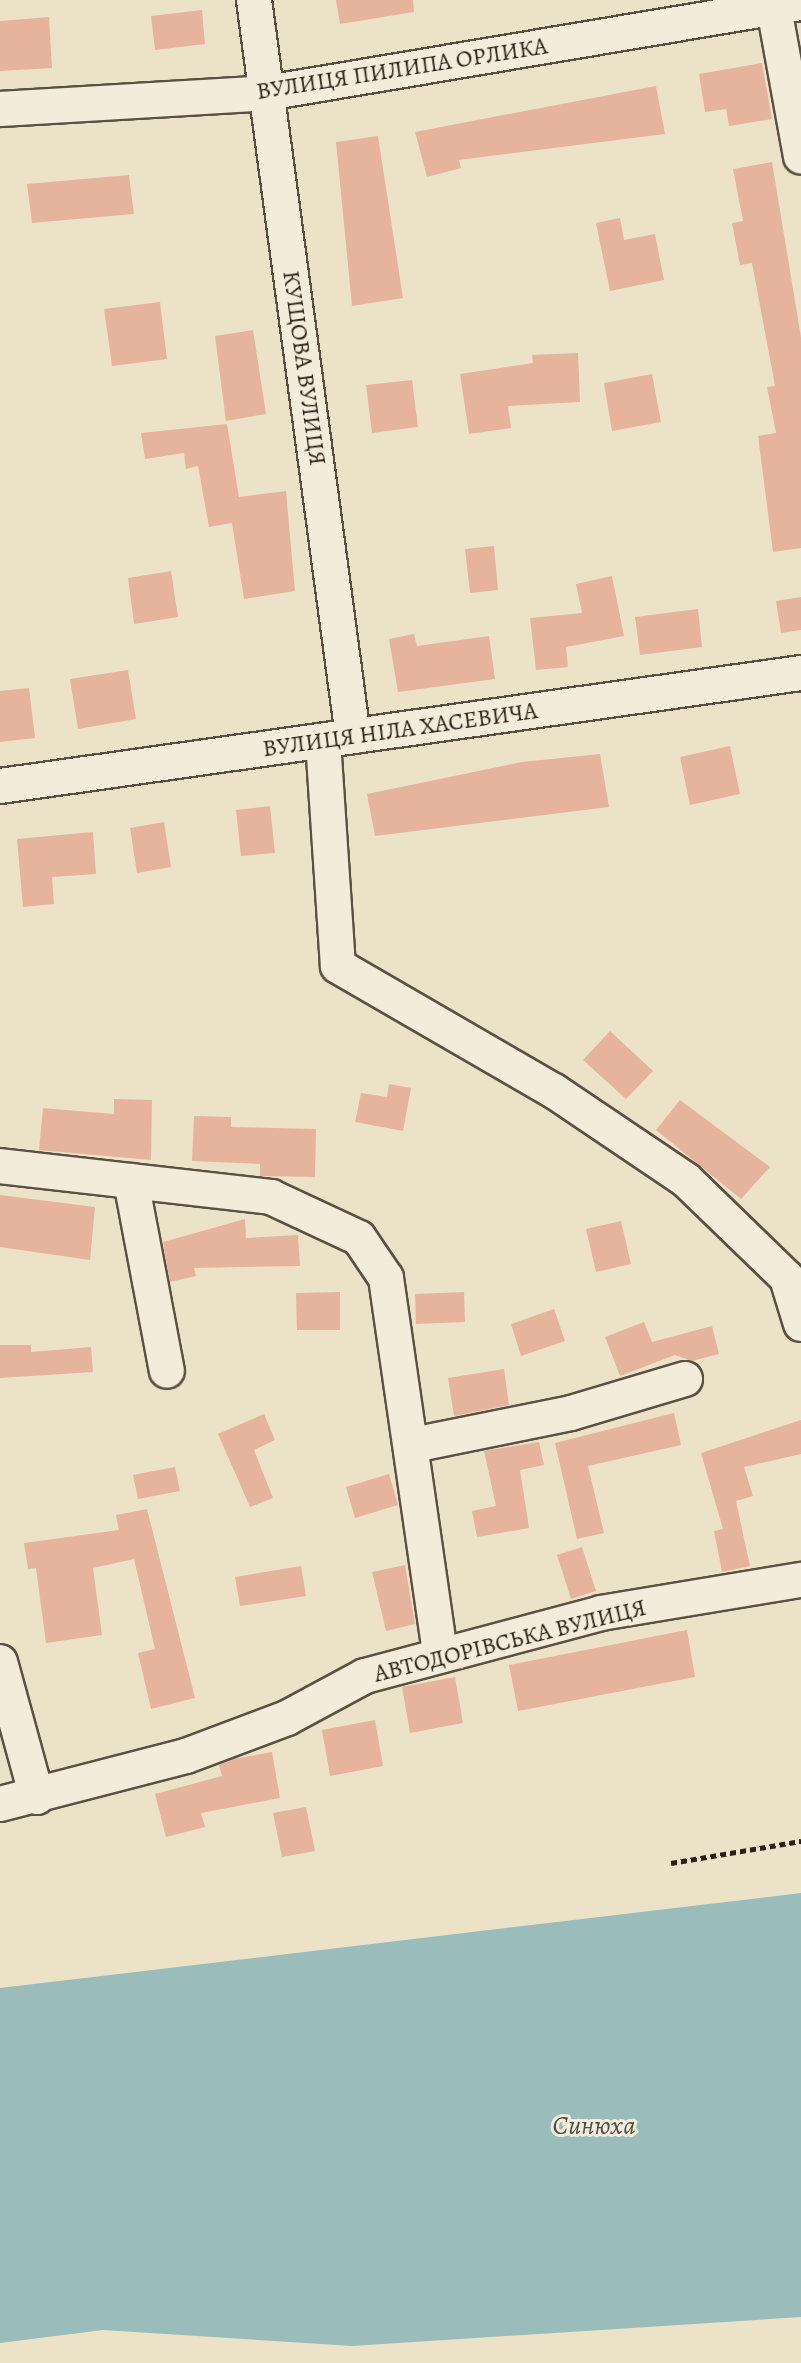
<!DOCTYPE html>
<meta charset="utf-8">
<style>
body{margin:0}
#map{position:relative;width:801px;height:2363px;overflow:hidden;background:#ece2c8;font-family:Alegreya,serif}
div>[style]{position:absolute}
[style*='--x']{left:calc(var(--x)*1px);top:calc(var(--y)*1px);width:calc(var(--w)*1px);rotate:calc(var(--a)*1deg)}
.water>*{inset:0;background:#9abdbb}
.building>*{inset:0;background:#e6b49d}
.path>*{height:5px;margin-top:-2.5px;transform-origin:0;background:repeating-linear-gradient(90deg,#2c1f17 0 6px,transparent 0 10px)}
.roads{filter:drop-shadow(2px 0 #5c5043) drop-shadow(-2px 0 #5c5043) drop-shadow(0 2px #5c5043) drop-shadow(0 -2px #5c5043)}
.minor>*{height:34px;margin:-17px;padding:0 17px;transform-origin:17px;border-radius:17px;background:#f3ecdb}
span{translate:-50% -50%;white-space:nowrap;text-align:center;line-height:1.15;-webkit-text-stroke:6px #f3ecdb;paint-order:stroke}
.street-label{font-size:24px;color:#2c1f17}
.water-label{font-size:26px;color:#4d4e48;font-style:italic}
</style>
<div id="map">
<div class="water">
<i style="clip-path:polygon(801px 1893px,801px 2317px,352px 2346px,103px 2330px,0 2343px,0 1988px)"></i>
</div>
<div class="building">
<i style="clip-path:polygon(336px 0,413px 0,414px 12px,340px 24px)"></i>
<i style="clip-path:polygon(202px 10px,205px 44px,155px 50px,151px 16px)"></i>
<i style="clip-path:polygon(49px 17px,52px 68px,0 71px,0 21px)"></i>
<i style="clip-path:polygon(762px 63px,772px 119px,729px 126px,726px 109px,705px 112px,699px 74px)"></i>
<i style="clip-path:polygon(656px 86px,665px 134px,459px 160px,461px 168px,427px 177px,415px 132px)"></i>
<i style="clip-path:polygon(378px 136px,403px 298px,352px 306px,336px 142px)"></i>
<i style="clip-path:polygon(772px 162px,801px 337px,801px 548px,773px 552px,758px 436px,776px 433px,767px 387px,775px 386px,752px 263px,740px 265px,732px 223px,743px 221px,733px 169px)"></i>
<i style="clip-path:polygon(129px 175px,134px 214px,32px 223px,27px 184px)"></i>
<i style="clip-path:polygon(620px 218px,624px 240px,655px 234px,664px 280px,610px 291px,596px 223px)"></i>
<i style="clip-path:polygon(160px 302px,167px 359px,112px 366px,104px 309px)"></i>
<i style="clip-path:polygon(253px 330px,266px 414px,226px 421px,215px 336px)"></i>
<i style="clip-path:polygon(578px 353px,580px 402px,508px 406px,511px 428px,469px 434px,460px 374px,533px 363px,532px 355px)"></i>
<i style="clip-path:polygon(652px 374px,661px 422px,612px 431px,604px 383px)"></i>
<i style="clip-path:polygon(412px 380px,418px 427px,372px 433px,366px 385px)"></i>
<i style="clip-path:polygon(227px 424px,239px 497px,286px 491px,295px 591px,244px 599px,232px 523px,209px 527px,198px 466px,186px 469px,184px 453px,145px 459px,141px 433px)"></i>
<i style="clip-path:polygon(494px 546px,498px 590px,470px 593px,465px 549px)"></i>
<i style="clip-path:polygon(171px 571px,178px 617px,134px 624px,128px 578px)"></i>
<i style="clip-path:polygon(612px 576px,624px 636px,566px 647px,568px 667px,536px 670px,530px 618px,582px 613px,576px 584px)"></i>
<i style="clip-path:polygon(801px 597px,801px 630px,781px 633px,776px 601px)"></i>
<i style="clip-path:polygon(698px 609px,702px 647px,640px 655px,635px 617px)"></i>
<i style="clip-path:polygon(414px 634px,417px 646px,489px 636px,495px 679px,398px 692px,389px 639px)"></i>
<i style="clip-path:polygon(128px 670px,136px 719px,78px 729px,70px 679px)"></i>
<i style="clip-path:polygon(29px 688px,35px 738px,0 742px,0 691px)"></i>
<i style="clip-path:polygon(730px 746px,740px 794px,690px 805px,680px 757px)"></i>
<i style="clip-path:polygon(600px 754px,609px 807px,375px 836px,367px 794px,522px 762px)"></i>
<i style="clip-path:polygon(270px 806px,275px 853px,241px 856px,236px 810px)"></i>
<i style="clip-path:polygon(164px 822px,171px 867px,137px 873px,130px 828px)"></i>
<i style="clip-path:polygon(93px 832px,96px 874px,52px 877px,54px 904px,23px 907px,17px 839px)"></i>
<i style="clip-path:polygon(610px 1031px,653px 1071px,626px 1099px,583px 1060px)"></i>
<i style="clip-path:polygon(389px 1084px,411px 1088px,403px 1131px,355px 1122px,361px 1093px,387px 1097px)"></i>
<i style="clip-path:polygon(114px 1099px,152px 1100px,151px 1160px,39px 1150px,43px 1108px,114px 1114px)"></i>
<i style="clip-path:polygon(680px 1100px,770px 1167px,741px 1199px,656px 1130px)"></i>
<i style="clip-path:polygon(194px 1116px,231px 1117px,231px 1127px,316px 1129px,315px 1177px,260px 1176px,260px 1164px,192px 1161px)"></i>
<i style="clip-path:polygon(0 1195px,95px 1207px,90px 1260px,0 1247px)"></i>
<i style="clip-path:polygon(245px 1219px,246px 1238px,298px 1235px,300px 1266px,194px 1268px,196px 1276px,170px 1282px,163px 1242px)"></i>
<i style="clip-path:polygon(621px 1221px,631px 1264px,596px 1272px,586px 1229px)"></i>
<i style="clip-path:polygon(340px 1292px,340px 1330px,297px 1330px,296px 1293px)"></i>
<i style="clip-path:polygon(464px 1292px,465px 1322px,416px 1324px,415px 1294px)"></i>
<i style="clip-path:polygon(554px 1309px,565px 1341px,521px 1356px,511px 1324px)"></i>
<i style="clip-path:polygon(644px 1322px,652px 1342px,712px 1326px,719px 1354px,692px 1361px,675px 1355px,620px 1376px,605px 1337px)"></i>
<i style="clip-path:polygon(0 1345px,31px 1345px,31px 1352px,91px 1347px,93px 1372px,0 1378px)"></i>
<i style="clip-path:polygon(504px 1369px,509px 1405px,454px 1416px,448px 1378px)"></i>
<i style="clip-path:polygon(674px 1413px,681px 1445px,588px 1466px,604px 1533px,577px 1539px,555px 1443px)"></i>
<i style="clip-path:polygon(264px 1414px,275px 1440px,254px 1450px,273px 1498px,250px 1507px,218px 1434px)"></i>
<i style="clip-path:polygon(801px 1420px,801px 1454px,744px 1467px,753px 1496px,736px 1501px,750px 1566px,722px 1572px,714px 1531px,723px 1529px,701px 1453px)"></i>
<i style="clip-path:polygon(539px 1442px,544px 1465px,520px 1470px,529px 1528px,477px 1537px,472px 1511px,496px 1506px,484px 1451px)"></i>
<i style="clip-path:polygon(175px 1467px,180px 1491px,138px 1499px,133px 1475px)"></i>
<i style="clip-path:polygon(389px 1474px,398px 1505px,355px 1518px,346px 1487px)"></i>
<i style="clip-path:polygon(147px 1509px,195px 1698px,151px 1709px,138px 1653px,155px 1649px,134px 1559px,93px 1568px,102px 1635px,46px 1643px,36px 1568px,28px 1569px,24px 1543px,119px 1530px,116px 1515px)"></i>
<i style="clip-path:polygon(582px 1547px,596px 1591px,571px 1599px,557px 1555px)"></i>
<i style="clip-path:polygon(405px 1565px,415px 1624px,386px 1631px,372px 1572px)"></i>
<i style="clip-path:polygon(301px 1566px,306px 1596px,240px 1606px,235px 1577px)"></i>
<i style="clip-path:polygon(687px 1630px,695px 1677px,518px 1711px,509px 1665px)"></i>
<i style="clip-path:polygon(455px 1677px,463px 1723px,410px 1733px,402px 1687px)"></i>
<i style="clip-path:polygon(375px 1720px,383px 1766px,330px 1776px,322px 1730px)"></i>
<i style="clip-path:polygon(272px 1752px,280px 1798px,201px 1813px,205px 1827px,166px 1837px,155px 1794px,222px 1776px,219px 1765px,234px 1759px)"></i>
<i style="clip-path:polygon(306px 1807px,315px 1851px,282px 1857px,273px 1813px)"></i>
</div>
<div class="path">
<i style="--x:671;--y:1863;--w:132;--a:-9.6"></i>
</div>
<div class="roads">
<div class="minor">
<i style="--x:254;--y:0;--w:743;--a:82.34"></i>
<i style="--x:774;--y:8;--w:151;--a:79.7"></i>
<i style="--x:0;--y:109;--w:267;--a:-3.4"></i>
<i style="--x:267;--y:93;--w:542;--a:-9.57"></i>
<i style="--x:323;--y:741;--w:225;--a:86.2"></i>
<i style="--x:338;--y:966;--w:250;--a:30.1"></i>
<i style="--x:554;--y:1091;--w:159;--a:34"></i>
<i style="--x:686;--y:1180;--w:141;--a:44.1"></i>
<i style="--x:787;--y:1278;--w:48;--a:73.1"></i>
<i style="--x:0;--y:786;--w:809;--a:-8.03"></i>
<i style="--x:0;--y:1166;--w:273;--a:6.5"></i>
<i style="--x:271;--y:1197;--w:97;--a:25"></i>
<i style="--x:359;--y:1238;--w:48;--a:56"></i>
<i style="--x:386;--y:1278;--w:381;--a:81.8"></i>
<i style="--x:131;--y:1181;--w:193;--a:79.3"></i>
<i style="--x:413;--y:1445;--w:161;--a:-11.4"></i>
<i style="--x:571;--y:1413;--w:119;--a:-16.6"></i>
<i style="--x:0;--y:1662;--w:140;--a:74.7"></i>
<i style="--x:0;--y:1804;--w:192;--a:-14.5"></i>
<i style="--x:186;--y:1756;--w:108;--a:-20.6"></i>
<i style="--x:287;--y:1718;--w:89;--a:-28.3"></i>
<i style="--x:365;--y:1676;--w:244;--a:-14.9"></i>
<i style="--x:601;--y:1613;--w:203;--a:-9.4"></i>
</div>
</div>
<div class="street-label">
<span style="left:402px;top:69px;rotate:-9deg">ВУЛИЦЯ ПИЛИПА ОРЛИКА</span>
<span style="left:304px;top:368px;rotate:82deg">КУЩОВА ВУЛИЦЯ</span>
<span style="left:400px;top:730px;rotate:-8deg">ВУЛИЦЯ НІЛА ХАСЕВИЧА</span>
<span style="left:510px;top:1641px;rotate:-14deg">АВТОДОРІВСЬКА ВУЛИЦЯ</span>
</div>
<div class="water-label">
<span style="left:594px;top:2126px">Синюха</span>
</div>
</div>
